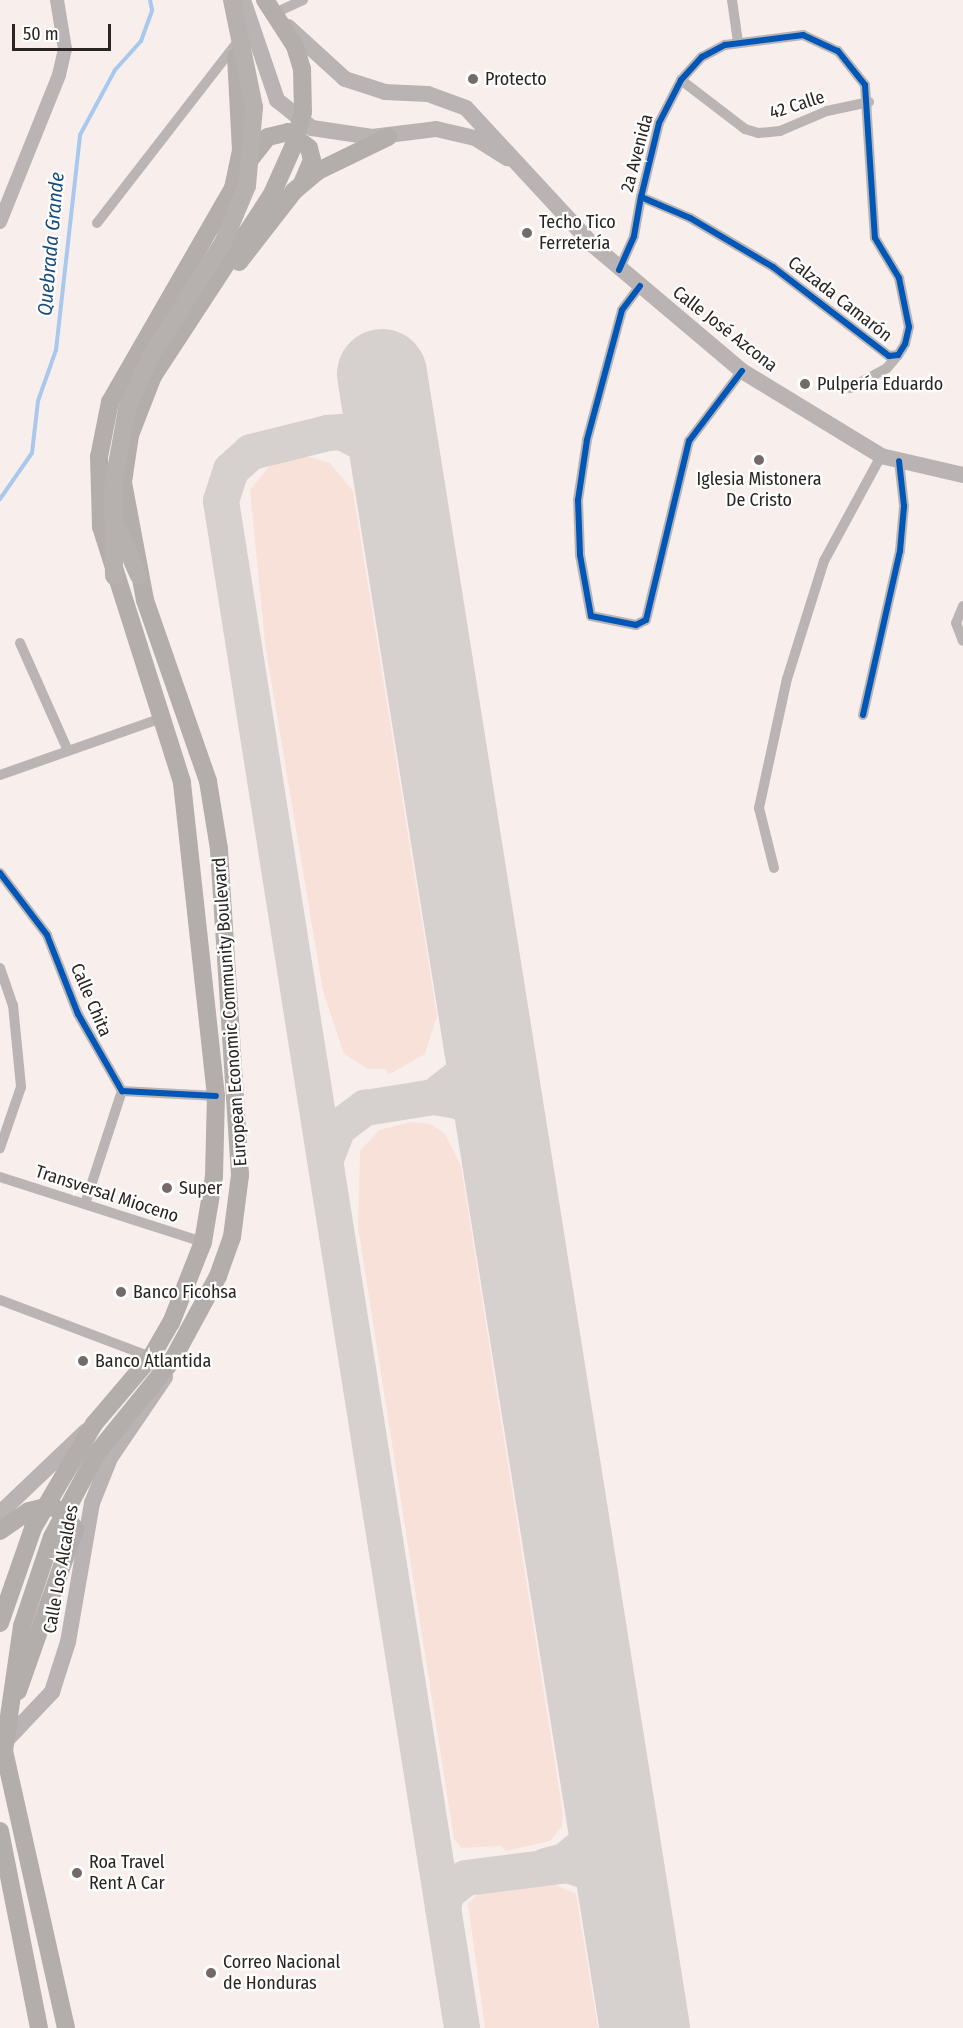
<!DOCTYPE html>
<meta charset="utf-8">
<style>
body{margin:0}
#map{position:relative;width:963px;height:2028px;overflow:hidden;background:#f8efec;font-family:"Fira Sans Condensed",sans-serif}
div>[style]{position:absolute}
[style*='--x']{left:calc(var(--x)*1px);top:calc(var(--y)*1px);width:calc(var(--w)*1px);rotate:calc(var(--a)*1deg)}
.green>*{inset:0;background:#f8e1d9}
.stream>*{height:4px;margin:-2px;padding:0 2px;transform-origin:2px;border-radius:2px;background:#a9c8ee}
.taxiway>*{height:36px;margin:-18px;padding:0 18px;transform-origin:18px;border-radius:18px;background:#d6d0ce}
.runway>*{height:90px;margin:-45px;padding:0 45px;transform-origin:45px;border-radius:45px;background:#d6d0ce}
.minor>*{height:10px;margin:-5px;padding:0 5px;transform-origin:5px;border-radius:5px;background:#bab5b4}
.tertiary>*{height:14px;margin:-7px;padding:0 7px;transform-origin:7px;border-radius:7px;background:#bab5b4}
.secondary>*{height:16px;margin:-8px;padding:0 8px;transform-origin:8px;border-radius:8px;background:#b9b4b3}
.primary>*{height:18px;margin:-9px;padding:0 9px;transform-origin:9px;border-radius:9px;background:#b3aeab}
.trunk>*{height:18px;margin:-9px;padding:0 9px;transform-origin:9px;border-radius:9px;background:#b6b0ae}
.cycleway>*{height:6px;margin:-3px;padding:0 3px;transform-origin:3px;border-radius:3px;background:#0057b8}
.dots>*{width:16px;height:16px;translate:-50% -50%;box-sizing:border-box;border:3px solid #fefefe;border-radius:50%}
span{translate:-50% -50%;white-space:nowrap;text-align:center;line-height:1.15;-webkit-text-stroke:4.5px #fefefe;paint-order:stroke}
.poi-label{font-size:18px;color:#2a2422}
.left{translate:0 -50%;text-align:left}
.street-label{font-size:18px;color:#2a2422}
.water-label{font-size:20px;color:#194c7e;font-style:italic}
.scale{position:absolute;left:12px;top:24px;width:99px;height:27px;box-sizing:border-box;border:3px solid #2a2422;border-top:0;padding-left:8px;font-size:18px;line-height:21px;white-space:nowrap;color:#2a2422;-webkit-text-stroke:4px #fefefe;paint-order:stroke}
</style>
<div id="map">
<div class="green">
<i style="clip-path:polygon(303px 455px,330px 463px,353px 491px,437px 1016px,425px 1054px,388px 1075px,386px 1069px,368px 1069px,344px 1054px,323px 991px,265px 644px,250px 490px,276px 458px)"></i>
<i style="clip-path:polygon(412px 1122px,431px 1124px,445px 1134px,461px 1166px,563px 1814px,562px 1826px,550px 1841px,506px 1851px,501px 1846px,461px 1848px,454px 1839px,358px 1227px,360px 1151px,379px 1130px)"></i>
<i style="clip-path:polygon(547px 1881px,576px 1894px,598px 2028px,485px 2028px,468px 1904px,482px 1890px)"></i>
</div>
<div class="stream">
<i style="--x:0;--y:499;--w:56;--a:-55.2"></i>
<i style="--x:32;--y:453;--w:52;--a:-83.4"></i>
<i style="--x:38;--y:401;--w:54;--a:-70.6"></i>
<i style="--x:56;--y:350;--w:216;--a:-83.6"></i>
<i style="--x:80;--y:135;--w:74;--a:-61.7"></i>
<i style="--x:115;--y:70;--w:39;--a:-48"></i>
<i style="--x:141;--y:41;--w:33;--a:-70"></i>
<i style="--x:152;--y:10;--w:10;--a:-101"></i>
</div>
<div class="taxiway">
<i style="--x:399;--y:485;--w:39;--a:-121"></i>
<i style="--x:379;--y:452;--w:42;--a:-151.6"></i>
<i style="--x:342;--y:432;--w:14;--a:176"></i>
<i style="--x:328;--y:433;--w:79;--a:166.1"></i>
<i style="--x:251;--y:452;--w:27;--a:138"></i>
<i style="--x:231;--y:470;--w:33;--a:108"></i>
<i style="--x:221;--y:501;--w:1546;--a:81.03"></i>
<i style="--x:434;--y:1097;--w:48;--a:-38.3"></i>
<i style="--x:472;--y:1067;--w:43;--a:-72.4"></i>
<i style="--x:326;--y:1159;--w:33;--a:-69"></i>
<i style="--x:338;--y:1128;--w:34;--a:-37"></i>
<i style="--x:365;--y:1108;--w:70;--a:-9.1"></i>
<i style="--x:434;--y:1097;--w:28;--a:10"></i>
<i style="--x:462;--y:1102;--w:55;--a:41.3"></i>
<i style="--x:546;--y:1866;--w:20;--a:-15"></i>
<i style="--x:565;--y:1861;--w:30;--a:-40"></i>
<i style="--x:588;--y:1842;--w:53;--a:-68.8"></i>
<i style="--x:443;--y:1909;--w:16;--a:-79"></i>
<i style="--x:446;--y:1893;--w:25;--a:-37"></i>
<i style="--x:466;--y:1878;--w:102;--a:-7.3"></i>
<i style="--x:567;--y:1865;--w:33;--a:18"></i>
<i style="--x:598;--y:1875;--w:46;--a:52.1"></i>
</div>
<div class="runway">
<i style="--x:382;--y:374;--w:1675;--a:80.97"></i>
</div>
<div class="minor">
<i style="--x:732;--y:0;--w:42;--a:81.9"></i>
<i style="--x:275;--y:13;--w:31;--a:-25"></i>
<i style="--x:681;--y:80;--w:81;--a:37.4"></i>
<i style="--x:745;--y:129;--w:14;--a:17"></i>
<i style="--x:758;--y:133;--w:22;--a:-5"></i>
<i style="--x:780;--y:131;--w:51;--a:-23.1"></i>
<i style="--x:827;--y:111;--w:43;--a:-12.1"></i>
<i style="--x:97;--y:223;--w:225;--a:-52.2"></i>
<i style="--x:619;--y:270;--w:37;--a:-66"></i>
<i style="--x:634;--y:236;--w:40;--a:-80"></i>
<i style="--x:641;--y:197;--w:76;--a:-76.3"></i>
<i style="--x:659;--y:123;--w:48;--a:-62.9"></i>
<i style="--x:681;--y:80;--w:31;--a:-48"></i>
<i style="--x:702;--y:57;--w:26;--a:-28"></i>
<i style="--x:725;--y:45;--w:79;--a:-7.3"></i>
<i style="--x:803;--y:35;--w:38;--a:25"></i>
<i style="--x:838;--y:51;--w:43;--a:51.5"></i>
<i style="--x:865;--y:85;--w:153;--a:86.3"></i>
<i style="--x:875;--y:238;--w:47;--a:59"></i>
<i style="--x:899;--y:278;--w:50;--a:78.5"></i>
<i style="--x:909;--y:327;--w:17;--a:103"></i>
<i style="--x:905;--y:344;--w:13;--a:122"></i>
<i style="--x:898;--y:355;--w:9;--a:174"></i>
<i style="--x:889;--y:356;--w:146;--a:-142.5"></i>
<i style="--x:773;--y:267;--w:96;--a:-149.4"></i>
<i style="--x:690;--y:218;--w:53;--a:-156.8"></i>
<i style="--x:640;--y:286;--w:30;--a:127"></i>
<i style="--x:622;--y:310;--w:135;--a:105.1"></i>
<i style="--x:587;--y:440;--w:61;--a:98.5"></i>
<i style="--x:578;--y:500;--w:55;--a:87.9"></i>
<i style="--x:580;--y:555;--w:62;--a:79.8"></i>
<i style="--x:591;--y:616;--w:46;--a:11.3"></i>
<i style="--x:636;--y:625;--w:11;--a:-27"></i>
<i style="--x:646;--y:620;--w:184;--a:-76.5"></i>
<i style="--x:689;--y:441;--w:88;--a:-52.9"></i>
<i style="--x:850;--y:388;--w:42;--a:-28.4"></i>
<i style="--x:887;--y:368;--w:17;--a:-50"></i>
<i style="--x:963;--y:606;--w:18;--a:112"></i>
<i style="--x:956;--y:623;--w:19;--a:69"></i>
<i style="--x:20;--y:643;--w:118;--a:66"></i>
<i style="--x:863;--y:715;--w:168;--a:-77.3"></i>
<i style="--x:900;--y:551;--w:45;--a:-84.9"></i>
<i style="--x:904;--y:506;--w:45;--a:-96.3"></i>
<i style="--x:0;--y:775;--w:172;--a:-19.4"></i>
<i style="--x:774;--y:868;--w:62;--a:-104"></i>
<i style="--x:759;--y:808;--w:132;--a:-77.8"></i>
<i style="--x:787;--y:679;--w:124;--a:-72.6"></i>
<i style="--x:824;--y:561;--w:119;--a:-61.5"></i>
<i style="--x:0;--y:873;--w:78;--a:52.8"></i>
<i style="--x:47;--y:935;--w:85;--a:68.6"></i>
<i style="--x:78;--y:1014;--w:89;--a:60.3"></i>
<i style="--x:122;--y:1091;--w:94;--a:3"></i>
<i style="--x:0;--y:968;--w:39;--a:71"></i>
<i style="--x:13;--y:1005;--w:82;--a:84.4"></i>
<i style="--x:21;--y:1087;--w:65;--a:109"></i>
<i style="--x:0;--y:1177;--w:213;--a:17.8"></i>
<i style="--x:85;--y:1204;--w:119;--a:-71.9"></i>
<i style="--x:0;--y:1300;--w:161;--a:20.7"></i>
</div>
<div class="tertiary">
<i style="--x:0;--y:222;--w:158;--a:-68.1"></i>
<i style="--x:59;--y:75;--w:27;--a:-77"></i>
<i style="--x:65;--y:49;--w:50;--a:-99.3"></i>
</div>
<div class="secondary">
<i style="--x:243;--y:0;--w:106;--a:71.2"></i>
<i style="--x:277;--y:100;--w:45;--a:38.7"></i>
<i style="--x:312;--y:128;--w:61;--a:8.5"></i>
<i style="--x:372;--y:137;--w:64;--a:-7.1"></i>
<i style="--x:436;--y:129;--w:40;--a:13"></i>
<i style="--x:475;--y:138;--w:38;--a:32"></i>
<i style="--x:288;--y:27;--w:77;--a:42.4"></i>
<i style="--x:345;--y:79;--w:42;--a:18"></i>
<i style="--x:385;--y:92;--w:43;--a:2.7"></i>
<i style="--x:428;--y:94;--w:40;--a:20.2"></i>
<i style="--x:466;--y:108;--w:188;--a:47.2"></i>
<i style="--x:594;--y:246;--w:194;--a:40.2"></i>
<i style="--x:742;--y:371;--w:163;--a:31.4"></i>
<i style="--x:881;--y:456;--w:84;--a:13"></i>
<i style="--x:0;--y:1513;--w:119;--a:-43.6"></i>
<i style="--x:0;--y:1747;--w:76;--a:-46.6"></i>
<i style="--x:52;--y:1692;--w:52;--a:-72.3"></i>
<i style="--x:68;--y:1642;--w:141;--a:-80.2"></i>
<i style="--x:92;--y:1503;--w:48;--a:-68.2"></i>
<i style="--x:110;--y:1458;--w:98;--a:-55.8"></i>
</div>
<div class="primary">
<i style="--x:245;--y:166;--w:37;--a:-52"></i>
<i style="--x:268;--y:137;--w:21;--a:-14"></i>
<i style="--x:288;--y:132;--w:26;--a:37"></i>
<i style="--x:309;--y:148;--w:12;--a:76"></i>
<i style="--x:312;--y:160;--w:25;--a:113"></i>
<i style="--x:239;--y:262;--w:90;--a:-52.2"></i>
<i style="--x:294;--y:191;--w:31;--a:-40"></i>
<i style="--x:318;--y:171;--w:78;--a:-25.9"></i>
<i style="--x:0;--y:1531;--w:35;--a:-35"></i>
<i style="--x:29;--y:1511;--w:21;--a:-14"></i>
<i style="--x:49;--y:1506;--w:14;--a:21"></i>
<i style="--x:62;--y:1511;--w:22;--a:54"></i>
<i style="--x:75;--y:1529;--w:172;--a:109.4"></i>
<i style="--x:0;--y:1623;--w:101;--a:-70.8"></i>
<i style="--x:33;--y:1528;--w:121;--a:-59.6"></i>
<i style="--x:94;--y:1424;--w:88;--a:-49.6"></i>
<i style="--x:151;--y:1357;--w:39;--a:-60"></i>
<i style="--x:171;--y:1323;--w:87;--a:-68.4"></i>
<i style="--x:203;--y:1242;--w:67;--a:-80.5"></i>
<i style="--x:214;--y:1176;--w:80;--a:-88.6"></i>
<i style="--x:216;--y:1096;--w:316;--a:-96.2"></i>
<i style="--x:182;--y:782;--w:268;--a:-107.6"></i>
<i style="--x:101;--y:527;--w:70;--a:-91.6"></i>
<i style="--x:99;--y:457;--w:56;--a:-78.7"></i>
<i style="--x:110;--y:402;--w:247;--a:-60.1"></i>
<i style="--x:233;--y:188;--w:38;--a:-78"></i>
<i style="--x:241;--y:151;--w:94;--a:-93"></i>
<i style="--x:0;--y:1831;--w:201;--a:78.8"></i>
<i style="--x:66;--y:2028;--w:284;--a:-102.6"></i>
<i style="--x:4;--y:1751;--w:126;--a:-81.8"></i>
<i style="--x:22;--y:1626;--w:94;--a:-71.4"></i>
<i style="--x:52;--y:1537;--w:95;--a:-61.8"></i>
<i style="--x:97;--y:1453;--w:121;--a:-51"></i>
<i style="--x:173;--y:1359;--w:94;--a:-61.5"></i>
<i style="--x:218;--y:1276;--w:41;--a:-70.3"></i>
<i style="--x:232;--y:1237;--w:63;--a:-82.6"></i>
<i style="--x:240;--y:1175;--w:327;--a:-93.7"></i>
<i style="--x:219;--y:849;--w:69;--a:-99.2"></i>
<i style="--x:208;--y:781;--w:192;--a:-109.2"></i>
<i style="--x:145;--y:600;--w:120;--a:-100.6"></i>
<i style="--x:123;--y:482;--w:48;--a:-81.5"></i>
<i style="--x:130;--y:435;--w:63;--a:-68.7"></i>
<i style="--x:153;--y:376;--w:217;--a:-56.8"></i>
<i style="--x:272;--y:194;--w:51;--a:-65.9"></i>
<i style="--x:293;--y:147;--w:36;--a:-74"></i>
<i style="--x:303;--y:112;--w:43;--a:-91.3"></i>
<i style="--x:302;--y:69;--w:24;--a:-107"></i>
<i style="--x:295;--y:46;--w:55;--a:-123.1"></i>
</div>
<div class="trunk">
<i style="--x:118;--y:529;--w:51;--a:65.9"></i>
<i style="--x:114;--y:576;--w:89;--a:-90.6"></i>
<i style="--x:113;--y:487;--w:79;--a:-79.8"></i>
<i style="--x:127;--y:409;--w:57;--a:-66.1"></i>
<i style="--x:150;--y:357;--w:135;--a:-57.4"></i>
<i style="--x:223;--y:243;--w:62;--a:-67.2"></i>
<i style="--x:247;--y:186;--w:79;--a:-84.9"></i>
<i style="--x:254;--y:107;--w:109;--a:-101.6"></i>
</div>
<div class="cycleway">
<i style="--x:619;--y:270;--w:37;--a:-66"></i>
<i style="--x:634;--y:236;--w:40;--a:-80"></i>
<i style="--x:641;--y:197;--w:76;--a:-76.3"></i>
<i style="--x:659;--y:123;--w:48;--a:-62.9"></i>
<i style="--x:681;--y:80;--w:31;--a:-48"></i>
<i style="--x:702;--y:57;--w:26;--a:-28"></i>
<i style="--x:725;--y:45;--w:79;--a:-7.3"></i>
<i style="--x:803;--y:35;--w:38;--a:25"></i>
<i style="--x:838;--y:51;--w:43;--a:51.5"></i>
<i style="--x:865;--y:85;--w:153;--a:86.3"></i>
<i style="--x:875;--y:238;--w:47;--a:59"></i>
<i style="--x:899;--y:278;--w:50;--a:78.5"></i>
<i style="--x:909;--y:327;--w:17;--a:103"></i>
<i style="--x:905;--y:344;--w:13;--a:122"></i>
<i style="--x:898;--y:355;--w:9;--a:174"></i>
<i style="--x:889;--y:356;--w:146;--a:-142.5"></i>
<i style="--x:773;--y:267;--w:96;--a:-149.4"></i>
<i style="--x:690;--y:218;--w:53;--a:-156.8"></i>
<i style="--x:640;--y:286;--w:30;--a:127"></i>
<i style="--x:622;--y:310;--w:135;--a:105.1"></i>
<i style="--x:587;--y:440;--w:61;--a:98.5"></i>
<i style="--x:578;--y:500;--w:55;--a:87.9"></i>
<i style="--x:580;--y:555;--w:62;--a:79.8"></i>
<i style="--x:591;--y:616;--w:46;--a:11.3"></i>
<i style="--x:636;--y:625;--w:11;--a:-27"></i>
<i style="--x:646;--y:620;--w:184;--a:-76.5"></i>
<i style="--x:689;--y:441;--w:88;--a:-52.9"></i>
<i style="--x:863;--y:715;--w:168;--a:-77.3"></i>
<i style="--x:900;--y:551;--w:45;--a:-84.9"></i>
<i style="--x:904;--y:506;--w:45;--a:-96.3"></i>
<i style="--x:0;--y:873;--w:78;--a:52.8"></i>
<i style="--x:47;--y:935;--w:85;--a:68.6"></i>
<i style="--x:78;--y:1014;--w:89;--a:60.3"></i>
<i style="--x:122;--y:1091;--w:94;--a:3"></i>
</div>
<div class="dots">
<i style="left:473px;top:79px;background:#726b69"></i>
<i style="left:527px;top:233px;background:#726b69"></i>
<i style="left:805px;top:384px;background:#726b69"></i>
<i style="left:759px;top:460px;background:#726b69"></i>
<i style="left:167px;top:1188px;background:#726b69"></i>
<i style="left:121px;top:1292px;background:#726b69"></i>
<i style="left:83px;top:1361px;background:#726b69"></i>
<i style="left:77px;top:1873px;background:#726b69"></i>
<i style="left:211px;top:1973px;background:#726b69"></i>
</div>
<div class="poi-label">
<span class="left" style="left:485px;top:79px">Protecto</span>
<span class="left" style="left:539px;top:233px">Techo Tico<br>Ferretería</span>
<span class="left" style="left:817px;top:384px">Pulpería Eduardo</span>
<span style="left:759px;top:490px">Iglesia Mistonera<br>De Cristo</span>
<span class="left" style="left:179px;top:1188px">Super</span>
<span class="left" style="left:133px;top:1292px">Banco Ficohsa</span>
<span class="left" style="left:95px;top:1361px">Banco Atlantida</span>
<span class="left" style="left:89px;top:1873px">Roa Travel<br>Rent A Car</span>
<span class="left" style="left:223px;top:1973px">Correo Nacional<br>de Honduras</span>
</div>
<div class="street-label">
<span style="left:797px;top:105px;rotate:-18deg">42 Calle</span>
<span style="left:637px;top:153px;rotate:-75deg">2a Avenida</span>
<span style="left:840px;top:299px;rotate:38deg">Calzada Camarón</span>
<span style="left:725px;top:329px;rotate:38deg">Calle José Azcona</span>
<span style="left:91px;top:1000px;rotate:67deg">Calle Chita</span>
<span style="left:230px;top:1012px;rotate:-94deg">European Economic Community Boulevard</span>
<span style="left:107px;top:1194px;rotate:18deg">Transversal Mioceno</span>
<span style="left:61px;top:1569px;rotate:-80deg">Calle Los Alcaldes</span>
</div>
<div class="water-label">
<span style="left:51px;top:244px;rotate:-85deg">Quebrada Grande</span>
</div>
<div class="scale">50 m</div>
</div>
